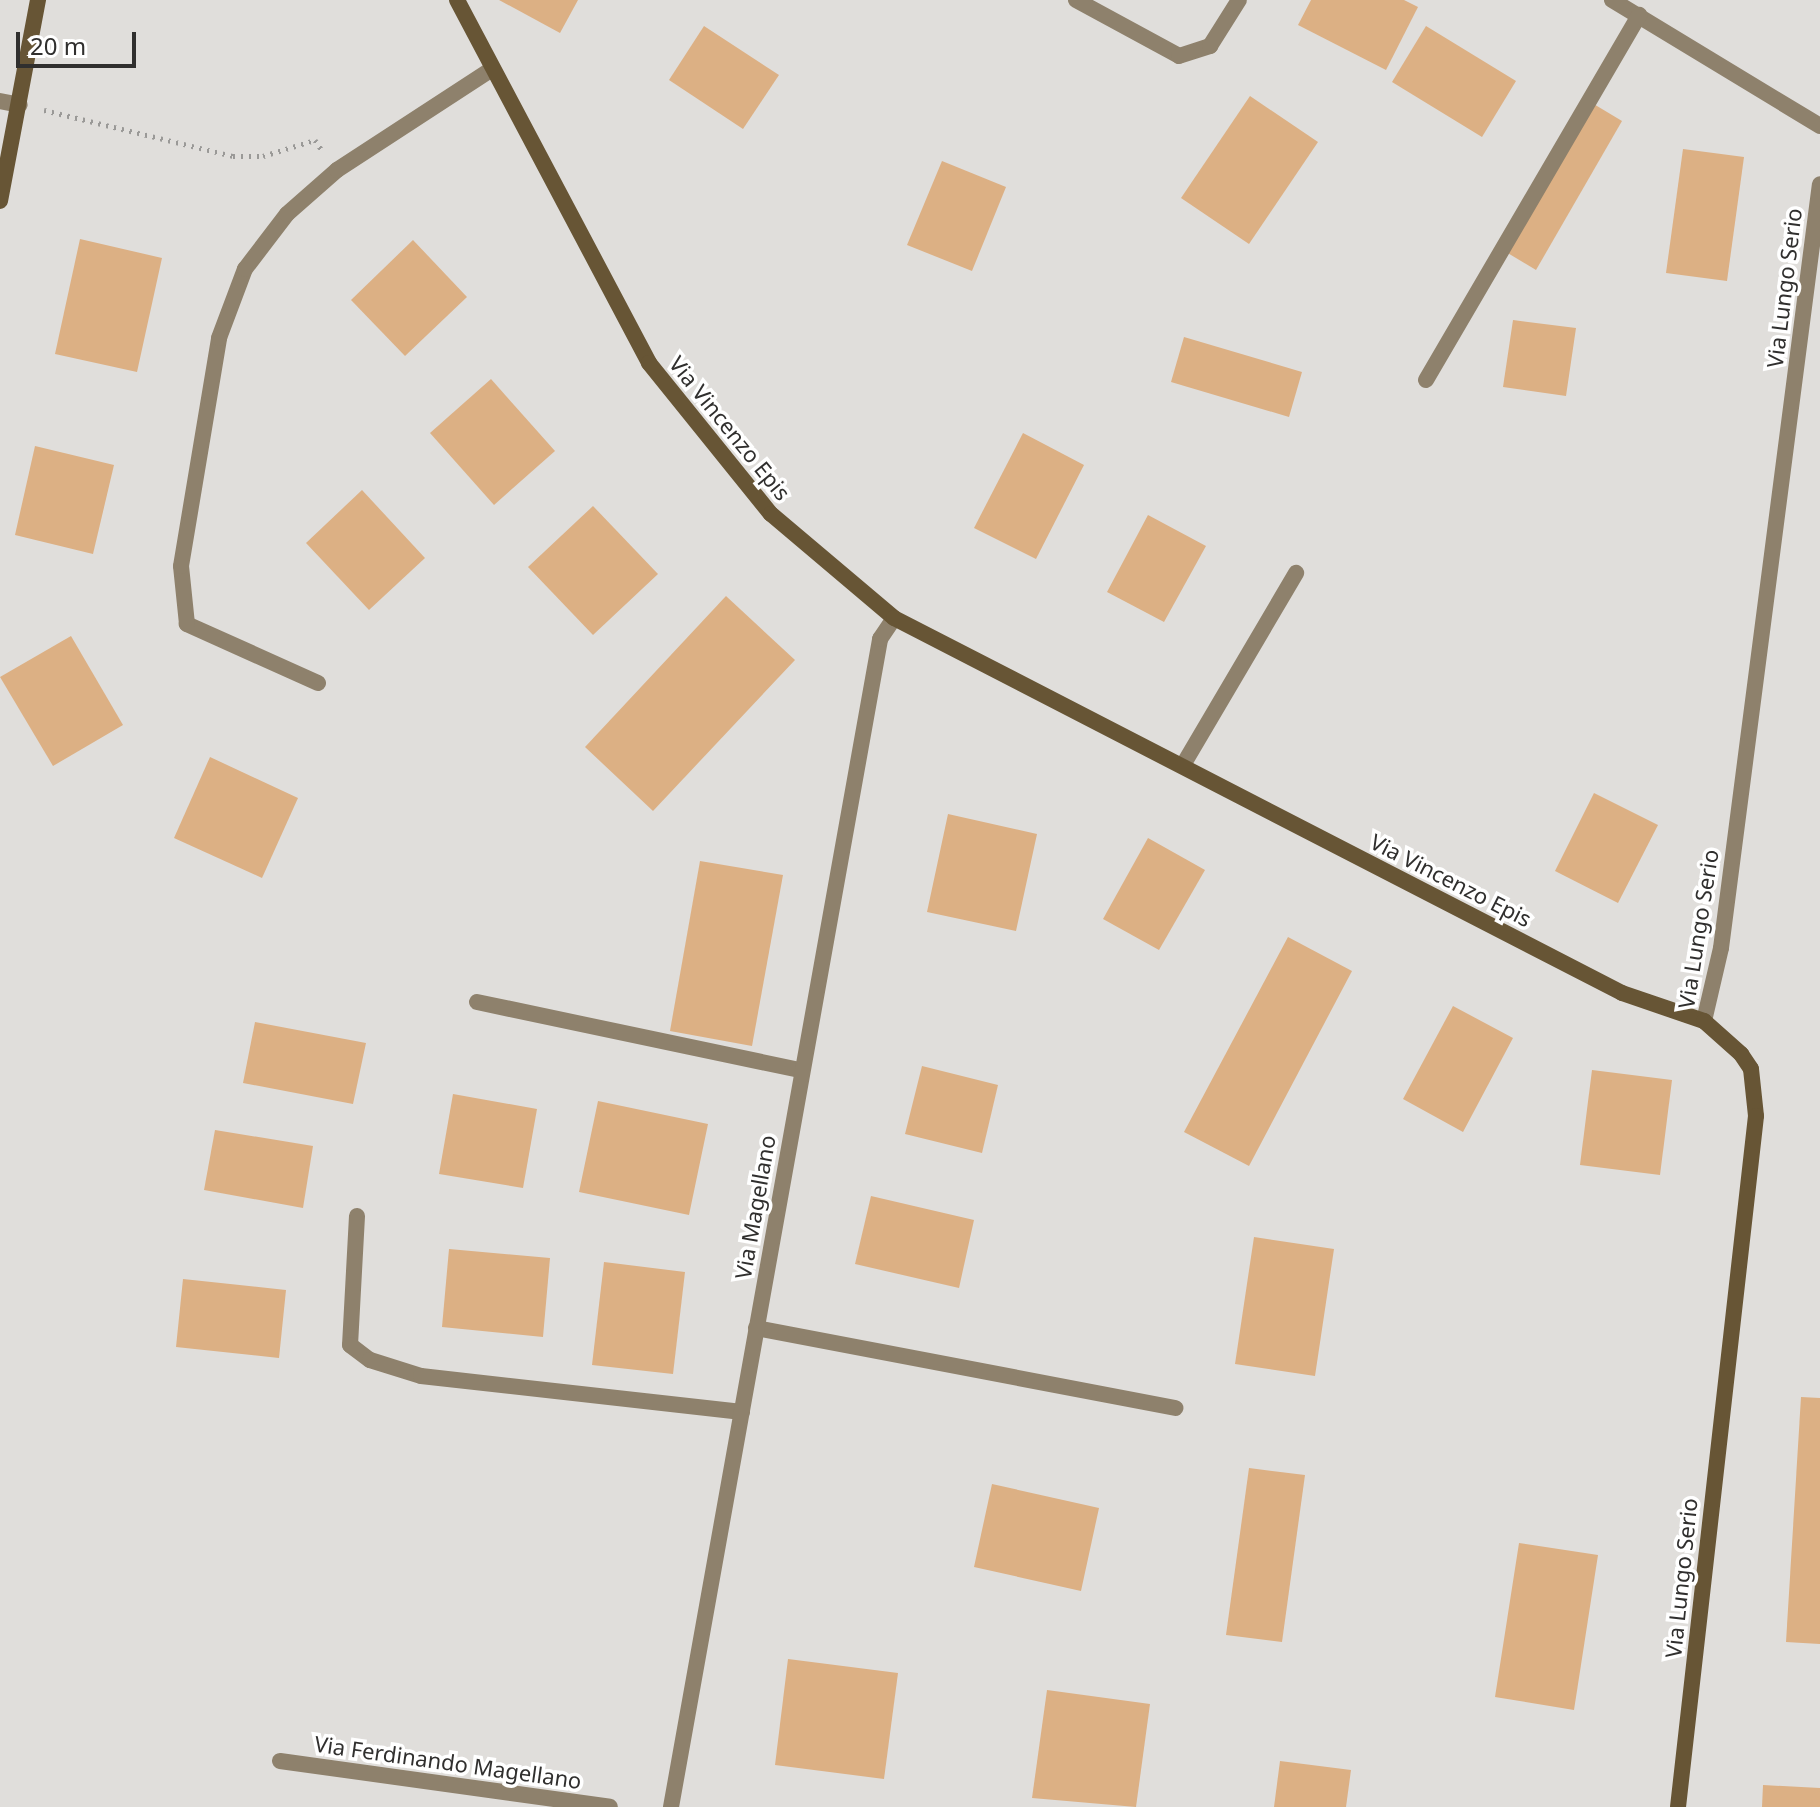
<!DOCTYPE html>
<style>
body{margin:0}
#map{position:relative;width:1820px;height:1807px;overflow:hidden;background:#e0dedb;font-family:"Noto Sans",sans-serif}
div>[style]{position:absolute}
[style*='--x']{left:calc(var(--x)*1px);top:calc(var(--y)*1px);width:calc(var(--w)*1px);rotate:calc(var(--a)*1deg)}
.building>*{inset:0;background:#dcb084}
.path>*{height:5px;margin-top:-2.5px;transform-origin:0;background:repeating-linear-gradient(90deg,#9a9997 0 2px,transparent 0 8px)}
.lane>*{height:16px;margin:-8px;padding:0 8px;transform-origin:8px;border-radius:8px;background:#8e816c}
.street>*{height:16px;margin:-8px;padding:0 8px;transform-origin:8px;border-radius:8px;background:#8e816c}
.secondary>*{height:16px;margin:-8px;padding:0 8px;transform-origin:8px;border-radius:8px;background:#675535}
span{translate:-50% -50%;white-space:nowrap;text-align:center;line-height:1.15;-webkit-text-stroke:7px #fff;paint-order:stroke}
.street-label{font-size:22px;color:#302f2e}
.scale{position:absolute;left:16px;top:32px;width:120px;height:36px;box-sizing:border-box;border:4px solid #302f2e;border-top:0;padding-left:10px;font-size:24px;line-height:28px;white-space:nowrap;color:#302f2e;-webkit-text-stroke:6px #fff;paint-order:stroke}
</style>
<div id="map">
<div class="building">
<i style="clip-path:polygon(499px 0,578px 0,560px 33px)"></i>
<i style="clip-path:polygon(1311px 0,1404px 0,1418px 7px,1386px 70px,1298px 25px)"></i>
<i style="clip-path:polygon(704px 26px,779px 75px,743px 129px,669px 80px)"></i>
<i style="clip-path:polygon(1426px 26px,1516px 81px,1482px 137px,1392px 82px)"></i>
<i style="clip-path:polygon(1250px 96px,1318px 142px,1249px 244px,1181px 198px)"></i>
<i style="clip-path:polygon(1592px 103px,1622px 121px,1536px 270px,1506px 252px)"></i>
<i style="clip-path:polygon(1683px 149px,1744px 157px,1727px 281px,1666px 273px)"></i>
<i style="clip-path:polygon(942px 161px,1006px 187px,972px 271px,907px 245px)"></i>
<i style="clip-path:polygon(80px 239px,162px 258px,137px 372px,55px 354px)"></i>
<i style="clip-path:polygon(413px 240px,467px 297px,405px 356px,351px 300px)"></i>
<i style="clip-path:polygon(1513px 320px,1576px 328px,1566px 396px,1503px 387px)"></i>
<i style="clip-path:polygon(1184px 337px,1302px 372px,1289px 417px,1171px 382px)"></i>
<i style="clip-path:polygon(491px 379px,555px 451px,494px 505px,430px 433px)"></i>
<i style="clip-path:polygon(1023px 433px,1084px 465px,1036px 559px,974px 528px)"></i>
<i style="clip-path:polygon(35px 446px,114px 465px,93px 554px,15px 535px)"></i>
<i style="clip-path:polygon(362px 490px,425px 558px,369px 610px,306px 543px)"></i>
<i style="clip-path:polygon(593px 506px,658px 574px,593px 635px,528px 567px)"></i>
<i style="clip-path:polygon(1148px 515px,1206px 546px,1164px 622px,1107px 592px)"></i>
<i style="clip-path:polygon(726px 596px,795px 660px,653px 811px,585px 747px)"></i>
<i style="clip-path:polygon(71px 636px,123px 725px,53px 766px,0 677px)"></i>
<i style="clip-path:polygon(210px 757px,298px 798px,262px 878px,174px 838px)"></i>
<i style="clip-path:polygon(1594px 793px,1658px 825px,1618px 903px,1555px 871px)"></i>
<i style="clip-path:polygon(948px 814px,1037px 834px,1016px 931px,927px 912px)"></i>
<i style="clip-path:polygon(1148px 838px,1205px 870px,1159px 950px,1103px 919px)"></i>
<i style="clip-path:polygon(700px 861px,783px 875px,752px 1046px,670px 1031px)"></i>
<i style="clip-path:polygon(1288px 937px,1352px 971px,1249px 1166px,1184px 1132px)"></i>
<i style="clip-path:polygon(1453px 1006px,1513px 1038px,1463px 1132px,1403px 1099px)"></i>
<i style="clip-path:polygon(255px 1022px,366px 1043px,353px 1104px,243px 1083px)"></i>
<i style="clip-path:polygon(922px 1066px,998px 1085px,982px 1153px,905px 1134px)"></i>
<i style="clip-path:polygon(1592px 1070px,1672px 1080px,1660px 1175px,1580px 1165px)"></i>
<i style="clip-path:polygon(453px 1094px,537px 1109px,523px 1188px,439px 1174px)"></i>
<i style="clip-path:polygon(598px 1101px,708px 1124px,689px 1215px,579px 1192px)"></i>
<i style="clip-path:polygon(215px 1130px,313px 1146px,303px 1208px,204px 1190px)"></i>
<i style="clip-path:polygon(871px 1196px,974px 1220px,959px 1288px,855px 1264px)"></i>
<i style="clip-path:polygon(1254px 1237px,1334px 1249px,1315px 1376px,1235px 1364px)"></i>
<i style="clip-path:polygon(449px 1249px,550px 1258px,543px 1337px,442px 1327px)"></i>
<i style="clip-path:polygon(604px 1262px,685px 1272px,673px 1374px,592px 1365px)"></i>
<i style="clip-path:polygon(183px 1279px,286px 1290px,279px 1358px,176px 1347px)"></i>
<i style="clip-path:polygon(1801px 1397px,1820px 1398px,1820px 1644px,1786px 1642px)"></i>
<i style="clip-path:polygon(1249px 1468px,1305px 1475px,1282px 1642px,1226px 1635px)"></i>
<i style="clip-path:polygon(992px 1484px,1099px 1508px,1081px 1591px,974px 1567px)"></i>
<i style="clip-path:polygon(1519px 1543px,1598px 1555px,1574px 1710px,1495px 1697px)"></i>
<i style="clip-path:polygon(788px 1659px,898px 1673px,884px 1779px,775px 1765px)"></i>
<i style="clip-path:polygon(1047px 1690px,1150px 1704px,1136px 1807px,1032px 1798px)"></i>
<i style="clip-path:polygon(1280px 1761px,1351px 1770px,1346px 1807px,1274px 1807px)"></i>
<i style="clip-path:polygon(1763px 1785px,1820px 1788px,1820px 1807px,1762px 1807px)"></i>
</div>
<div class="path">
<i style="--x:44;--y:110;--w:195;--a:13.7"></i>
<i style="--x:233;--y:156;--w:30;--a:0"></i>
<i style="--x:263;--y:156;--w:54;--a:-17.1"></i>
<i style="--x:315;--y:140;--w:11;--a:56"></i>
</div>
<div class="lane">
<i style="--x:1183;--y:765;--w:223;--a:-59.5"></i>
</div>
<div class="street">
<i style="--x:1076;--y:0;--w:117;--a:28.5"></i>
<i style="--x:1179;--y:56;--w:33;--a:-18"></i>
<i style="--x:1210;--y:46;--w:54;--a:-57.8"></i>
<i style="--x:1612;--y:0;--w:243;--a:31.2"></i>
<i style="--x:0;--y:101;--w:20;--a:11"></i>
<i style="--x:1426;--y:380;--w:423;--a:-59.7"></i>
<i style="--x:318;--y:683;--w:144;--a:-155.8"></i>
<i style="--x:187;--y:624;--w:58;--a:-95.9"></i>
<i style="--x:181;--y:566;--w:231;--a:-80.5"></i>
<i style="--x:219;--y:338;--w:74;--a:-69.4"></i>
<i style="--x:245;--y:269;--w:69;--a:-52.6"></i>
<i style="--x:287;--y:214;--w:67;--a:-41.3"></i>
<i style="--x:337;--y:170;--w:185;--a:-33.1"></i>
<i style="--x:477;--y:1002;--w:331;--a:11.9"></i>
<i style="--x:1704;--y:1021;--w:75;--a:-76.9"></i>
<i style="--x:1721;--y:948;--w:770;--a:-82.62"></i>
<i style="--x:357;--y:1216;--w:129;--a:93.1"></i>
<i style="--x:350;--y:1345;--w:25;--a:37"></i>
<i style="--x:370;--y:1360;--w:53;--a:17.4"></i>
<i style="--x:421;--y:1376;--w:323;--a:6.4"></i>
<i style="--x:756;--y:1328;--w:427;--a:10.8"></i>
<i style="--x:280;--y:1761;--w:333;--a:7.9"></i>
<i style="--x:671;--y:1807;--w:1187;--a:-79.85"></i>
<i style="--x:880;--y:639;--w:25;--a:-56"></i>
</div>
<div class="secondary">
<i style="--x:457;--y:0;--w:411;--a:62.1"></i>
<i style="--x:649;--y:363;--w:194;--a:51.1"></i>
<i style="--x:771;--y:514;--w:161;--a:40.2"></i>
<i style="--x:894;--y:618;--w:819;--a:27.25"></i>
<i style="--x:1622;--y:993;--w:87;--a:18.9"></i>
<i style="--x:1704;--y:1021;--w:50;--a:41.7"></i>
<i style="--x:1741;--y:1054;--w:18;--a:56"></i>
<i style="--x:1751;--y:1069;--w:47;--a:83.9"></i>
<i style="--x:1756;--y:1116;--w:695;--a:96.44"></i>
<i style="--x:0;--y:201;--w:205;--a:-79.3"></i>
</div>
<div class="street-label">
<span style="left:1784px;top:288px;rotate:-83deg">Via Lungo Serio</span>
<span style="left:730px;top:428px;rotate:51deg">Via Vincenzo Epis</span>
<span style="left:1451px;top:880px;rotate:27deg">Via Vincenzo Epis</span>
<span style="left:1698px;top:929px;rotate:-81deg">Via Lungo Serio</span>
<span style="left:755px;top:1207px;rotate:-80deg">Via Magellano</span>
<span style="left:1681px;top:1578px;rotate:-84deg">Via Lungo Serio</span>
<span style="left:448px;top:1762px;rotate:8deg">Via Ferdinando Magellano</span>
</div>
<div class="scale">20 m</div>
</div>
